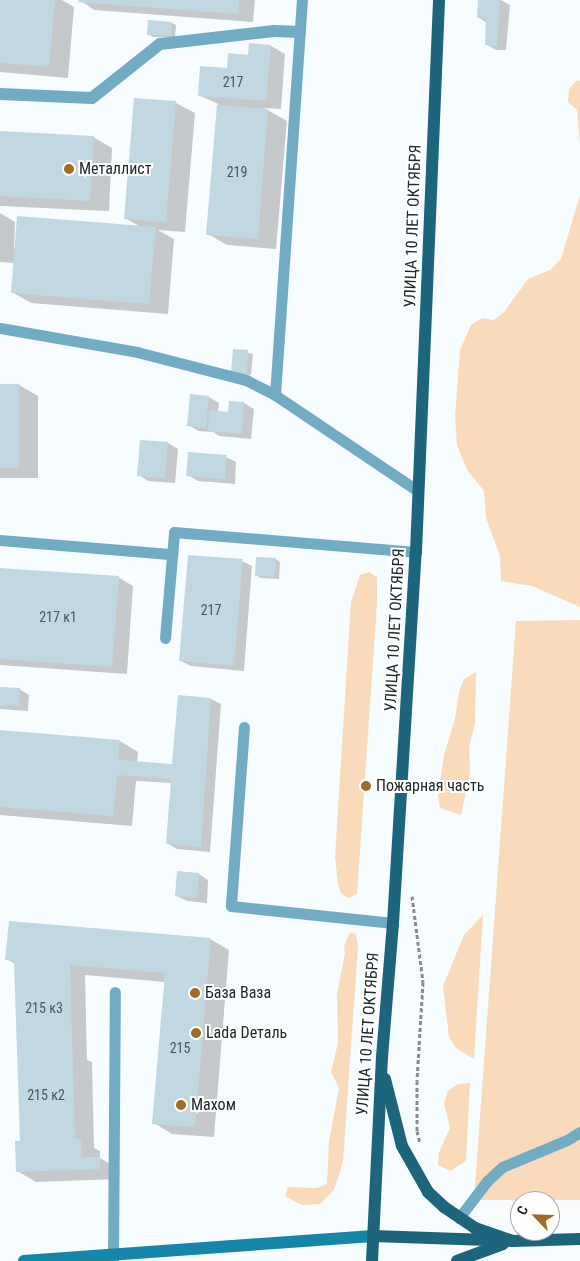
<!DOCTYPE html>
<meta charset="utf-8">
<style>
body{margin:0}
#map{position:relative;width:580px;height:1261px;overflow:hidden;background:#f7fcfe;font-family:"Roboto Condensed",sans-serif}
div>[style]{position:absolute}
[style*='--x']{left:calc(var(--x)*1px);top:calc(var(--y)*1px);width:calc(var(--w)*1px);rotate:calc(var(--a)*1deg)}
.green>*{inset:0;background:#f9dbbc}
.shadow>*{inset:0;background:#0003}
.building>*{inset:0;background:#c1d8e2}
.path>*{height:3px;margin-top:-1.5px;transform-origin:0;background:repeating-linear-gradient(90deg,#858c8e 0 4px,transparent 0 6.5px)}
.lane>*{height:11px;margin:-5.5px;padding:0 5.5px;transform-origin:5.5px;border-radius:5.5px;background:#72acc4}
.street>*{height:12px;margin:-6px;padding:0 6px;transform-origin:6px;border-radius:6px;background:#72acc4}
.secondary>*{height:12px;margin:-6px;padding:0 6px;transform-origin:6px;border-radius:6px;background:#1585a8}
.primary>*{height:12px;margin:-6px;padding:0 6px;transform-origin:6px;border-radius:6px;background:#1d647d}
.dots>*{width:14px;height:14px;translate:-50% -50%;box-sizing:border-box;border:2px solid #fff;border-radius:50%}
span{translate:-50% -50%;white-space:nowrap;text-align:center;line-height:1.15;-webkit-text-stroke:4px #fff;paint-order:stroke}
.number-label{font-size:14px;color:#48555a}
.number-label span{-webkit-text-stroke-width:0}
.poi-label{font-size:16px;color:#20292c}
.left{translate:0 -50%;text-align:left}
.street-label{font-size:16px;color:#20292c}
.north{position:absolute;left:510px;top:1191px;width:50px;height:50px;box-sizing:border-box;background:#fff;border:1px solid #a6a9ab;border-radius:50%;rotate:294deg;font-size:14px;font-weight:700;line-height:20px;text-align:center;color:#20292c}
.north::after{content:'';display:block;margin:auto;width:18px;height:22px;background:#a16b25;clip-path:polygon(50% 0,100% 100%,50% 72%,0 100%)}
</style>
<div id="map">
<div class="green">
<i style="clip-path:polygon(577px 80px,580px 81px,580px 145px,577px 110px,568px 102px,569px 89px)"></i>
<i style="clip-path:polygon(580px 195px,580px 607px,532px 586px,501px 581px,500px 556px,486px 518px,484px 491px,467px 470px,457px 445px,455px 417px,460px 350px,471px 325px,482px 318px,494px 320px,504px 312px,528px 279px,550px 270px,561px 259px)"></i>
<i style="clip-path:polygon(369px 572px,377px 577px,377px 604px,357px 894px,348px 898px,341px 893px,338px 884px,335px 857px,351px 602px,360px 575px)"></i>
<i style="clip-path:polygon(580px 620px,580px 1200px,474px 1200px,516px 621px)"></i>
<i style="clip-path:polygon(476px 672px,475px 723px,469px 748px,470px 773px,461px 815px,440px 808px,438px 796px,444px 755px,455px 719px,459px 692px,464px 679px)"></i>
<i style="clip-path:polygon(483px 915px,474px 1059px,456px 1048px,449px 1037px,443px 986px,464px 935px)"></i>
<i style="clip-path:polygon(350px 932px,356px 934px,358px 946px,343px 1162px,334px 1190px,320px 1204px,302px 1205px,285px 1196px,288px 1187px,317px 1188px,327px 1184px,329px 1141px,339px 1088px,331px 1072px,338px 1043px,337px 994px,345px 953px,344px 946px)"></i>
<i style="clip-path:polygon(470px 1083px,466px 1161px,450px 1171px,438px 1165px,439px 1152px,450px 1128px,444px 1103px,448px 1091px,458px 1084px)"></i>
</div>
<div class="shadow">
<i style="clip-path:polygon(0 0,62px 0,74px 7px,68px 78px,0 72px)"></i>
<i style="clip-path:polygon(80px 0,255px 0,253px 22px,94px 10px)"></i>
<i style="clip-path:polygon(479px 0,501px 0,510px 5px,506px 50px,496px 50px,486px 44px,487px 23px,478px 17px)"></i>
<i style="clip-path:polygon(172px 23px,176px 25px,175px 37px,153px 37px,148px 34px)"></i>
<i style="clip-path:polygon(271px 46px,285px 54px,281px 109px,264px 108px,287px 121px,276px 249px,227px 245px,208px 234px,218px 104px,199px 95px,228px 70px)"></i>
<i style="clip-path:polygon(176px 103px,195px 113px,185px 232px,158px 230px,174px 239px,168px 314px,31px 303px,12px 292px,15px 263px,0 262px,0 213px,15px 222px,14px 250px,141px 227px,125px 218px)"></i>
<i style="clip-path:polygon(0 133px,93px 137px,112px 148px,109px 211px,0 206px)"></i>
<i style="clip-path:polygon(234px 350px,253px 354px,251px 375px,237px 374px)"></i>
<i style="clip-path:polygon(0 385px,19px 385px,38px 396px,38px 478px,0 478px)"></i>
<i style="clip-path:polygon(209px 397px,219px 403px,218px 412px,229px 413px,244px 403px,254px 409px,251px 439px,219px 436px,213px 432px,198px 431px,189px 425px)"></i>
<i style="clip-path:polygon(141px 441px,168px 443px,178px 449px,175px 483px,148px 481px,139px 475px)"></i>
<i style="clip-path:polygon(226px 457px,236px 462px,235px 484px,198px 481px,188px 475px)"></i>
<i style="clip-path:polygon(276px 559px,280px 562px,279px 579px,261px 578px,256px 575px)"></i>
<i style="clip-path:polygon(242px 561px,252px 566px,244px 671px,191px 666px,181px 661px)"></i>
<i style="clip-path:polygon(0 569px,118px 577px,133px 586px,127px 674px,0 665px)"></i>
<i style="clip-path:polygon(0 688px,19px 689px,29px 695px,28px 711px,0 709px)"></i>
<i style="clip-path:polygon(211px 699px,221px 704px,210px 852px,177px 849px,167px 843px,172px 783px,136px 781px,132px 826px,0 815px,0 731px,120px 741px,138px 752px,137px 763px,173px 766px)"></i>
<i style="clip-path:polygon(199px 874px,208px 880px,207px 903px,187px 901px,177px 896px)"></i>
<i style="clip-path:polygon(210px 939px,229px 950px,214px 1137px,172px 1134px,154px 1123px,165px 982px,85px 975px,87px 1060px,92px 1062px,94px 1148px,100px 1151px,100px 1158px,118px 1169px,119px 1179px,36px 1182px,17px 1171px,22px 1142px,15px 964px,7px 959px)"></i>
</div>
<div class="building">
<i style="clip-path:polygon(0 0,55px 0,49px 67px,0 63px)"></i>
<i style="clip-path:polygon(79px 0,239px 0,238px 14px,78px 2px)"></i>
<i style="clip-path:polygon(478px 0,500px 0,497px 46px,485px 45px,486px 19px,477px 18px)"></i>
<i style="clip-path:polygon(148px 20px,172px 22px,171px 36px,147px 35px)"></i>
<i style="clip-path:polygon(249px 43px,271px 45px,266px 101px,198px 96px,200px 66px,227px 68px,228px 53px,248px 55px)"></i>
<i style="clip-path:polygon(134px 98px,176px 101px,166px 222px,124px 219px)"></i>
<i style="clip-path:polygon(217px 105px,268px 109px,258px 239px,206px 235px)"></i>
<i style="clip-path:polygon(0 131px,94px 136px,90px 201px,0 196px)"></i>
<i style="clip-path:polygon(17px 216px,156px 227px,149px 304px,11px 293px)"></i>
<i style="clip-path:polygon(233px 349px,248px 350px,247px 373px,231px 372px)"></i>
<i style="clip-path:polygon(0 384px,19px 384px,19px 468px,0 468px)"></i>
<i style="clip-path:polygon(190px 394px,209px 396px,206px 428px,187px 426px)"></i>
<i style="clip-path:polygon(229px 401px,244px 402px,242px 434px,208px 431px,209px 410px,228px 412px)"></i>
<i style="clip-path:polygon(140px 440px,168px 442px,165px 478px,137px 476px)"></i>
<i style="clip-path:polygon(188px 452px,227px 455px,225px 479px,186px 476px)"></i>
<i style="clip-path:polygon(188px 555px,243px 559px,234px 666px,179px 661px)"></i>
<i style="clip-path:polygon(256px 557px,276px 558px,275px 577px,255px 576px)"></i>
<i style="clip-path:polygon(0 568px,119px 576px,112px 667px,0 659px)"></i>
<i style="clip-path:polygon(0 687px,20px 688px,19px 706px,0 705px)"></i>
<i style="clip-path:polygon(178px 695px,211px 698px,201px 847px,166px 844px,171px 779px,117px 775px,113px 816px,0 807px,0 730px,120px 740px,118px 760px,172px 764px)"></i>
<i style="clip-path:polygon(177px 871px,199px 873px,197px 898px,175px 896px)"></i>
<i style="clip-path:polygon(9px 921px,211px 938px,195px 1127px,152px 1124px,165px 973px,70px 965px,75px 1139px,81px 1139px,82px 1157px,100px 1157px,100px 1169px,16px 1172px,15px 1141px,20px 1141px,14px 961px,5px 960px)"></i>
</div>
<div class="path">
<i style="--x:412;--y:896;--w:87;--a:82.7"></i>
<i style="--x:423;--y:982;--w:99;--a:93.5"></i>
<i style="--x:417;--y:1081;--w:50;--a:90"></i>
<i style="--x:417;--y:1131;--w:12;--a:76"></i>
</div>
<div class="lane">
<i style="--x:0;--y:328;--w:139;--a:9.9"></i>
<i style="--x:137;--y:352;--w:113;--a:14.4"></i>
<i style="--x:246;--y:380;--w:33;--a:27"></i>
<i style="--x:275;--y:395;--w:172;--a:33.9"></i>
<i style="--x:275;--y:395;--w:396;--a:-86.1"></i>
<i style="--x:0;--y:540;--w:173;--a:4.7"></i>
<i style="--x:165;--y:638;--w:106;--a:-85.1"></i>
<i style="--x:174;--y:532;--w:243;--a:4.7"></i>
<i style="--x:244;--y:727;--w:179;--a:94.2"></i>
<i style="--x:231;--y:906;--w:163;--a:6"></i>
<i style="--x:459;--y:1218;--w:46;--a:-52.9"></i>
<i style="--x:487;--y:1181;--w:21;--a:-43"></i>
<i style="--x:502;--y:1167;--w:70;--a:-22.6"></i>
<i style="--x:567;--y:1140;--w:15;--a:-32"></i>
<i style="--x:113;--y:1261;--w:269;--a:-89.6"></i>
</div>
<div class="street">
<i style="--x:0;--y:94;--w:92;--a:2.5"></i>
<i style="--x:92;--y:98;--w:87;--a:-38.5"></i>
<i style="--x:160;--y:44;--w:115;--a:-6.5"></i>
<i style="--x:274;--y:31;--w:26;--a:2"></i>
</div>
<div class="secondary">
<i style="--x:24;--y:1261;--w:350;--a:-4.1"></i>
</div>
<div class="primary">
<i style="--x:385;--y:1079;--w:69;--a:75.8"></i>
<i style="--x:402;--y:1146;--w:53;--a:60.5"></i>
<i style="--x:428;--y:1192;--w:22;--a:43"></i>
<i style="--x:444;--y:1207;--w:37;--a:34"></i>
<i style="--x:475;--y:1228;--w:40;--a:18.9"></i>
<i style="--x:373;--y:1236;--w:140;--a:2"></i>
<i style="--x:513;--y:1241;--w:67;--a:-1.7"></i>
<i style="--x:372;--y:1261;--w:204;--a:-87.2"></i>
<i style="--x:382;--y:1057;--w:134;--a:-85.3"></i>
<i style="--x:393;--y:923;--w:372;--a:-86.5"></i>
<i style="--x:416;--y:552;--w:552;--a:-87.61"></i>
<i style="--x:457;--y:1261;--w:49;--a:-20.3"></i>
</div>
<div class="dots">
<i style="left:69px;top:169px;background:#a16b25"></i>
<i style="left:366px;top:786px;background:#a16b25"></i>
<i style="left:195px;top:993px;background:#a16b25"></i>
<i style="left:196px;top:1033px;background:#a16b25"></i>
<i style="left:181px;top:1105px;background:#a16b25"></i>
</div>
<div class="number-label">
<span style="left:233px;top:82px">217</span>
<span style="left:237px;top:172px">219</span>
<span style="left:211px;top:610px">217</span>
<span style="left:58px;top:617px">217 к1</span>
<span style="left:44px;top:1008px">215 к3</span>
<span style="left:180px;top:1048px">215</span>
<span style="left:46px;top:1095px">215 к2</span>
</div>
<div class="poi-label">
<span class="left" style="left:79px;top:169px">Металлист</span>
<span class="left" style="left:376px;top:786px">Пожарная часть</span>
<span class="left" style="left:205px;top:993px">База Ваза</span>
<span class="left" style="left:206px;top:1033px">Lada Dеталь</span>
<span class="left" style="left:191px;top:1105px">Махом</span>
</div>
<div class="street-label">
<span style="left:413px;top:226px;rotate:-88deg">УЛИЦА 10 ЛЕТ ОКТЯБРЯ</span>
<span style="left:395px;top:630px;rotate:-87deg">УЛИЦА 10 ЛЕТ ОКТЯБРЯ</span>
<span style="left:368px;top:1034px;rotate:-86deg">УЛИЦА 10 ЛЕТ ОКТЯБРЯ</span>
</div>
<div class="north">С</div>
</div>
